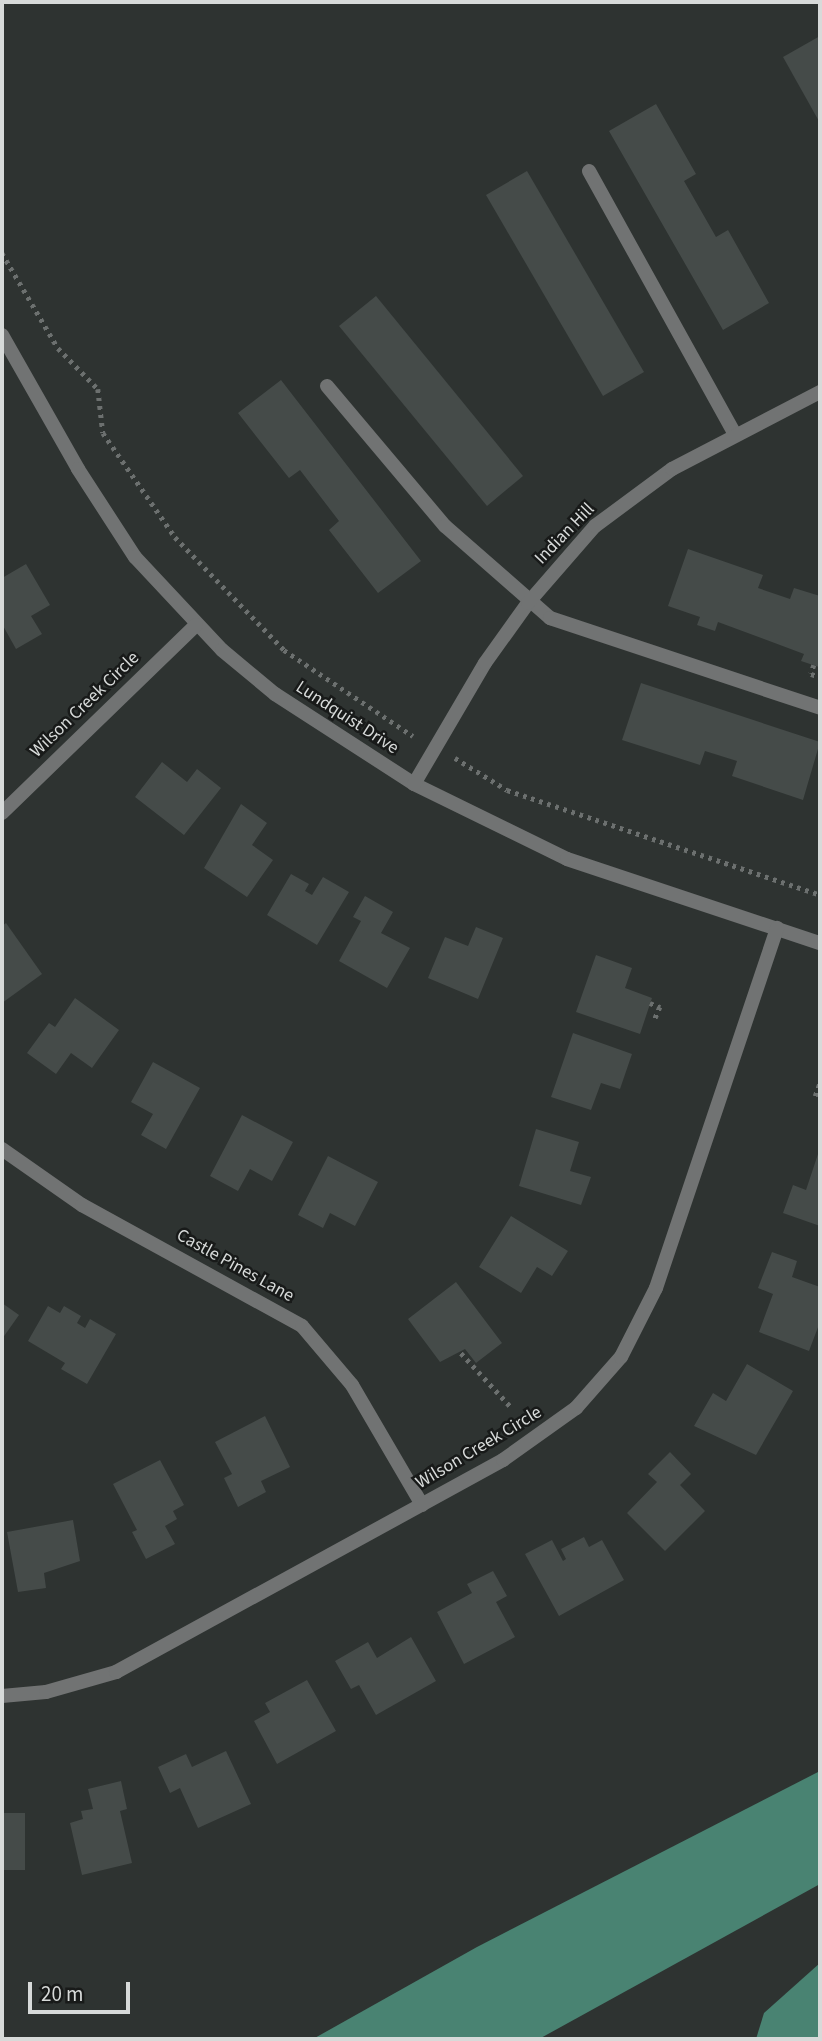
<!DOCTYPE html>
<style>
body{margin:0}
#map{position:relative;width:822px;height:2041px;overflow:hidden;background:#2e3331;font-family:"Source Sans 3",sans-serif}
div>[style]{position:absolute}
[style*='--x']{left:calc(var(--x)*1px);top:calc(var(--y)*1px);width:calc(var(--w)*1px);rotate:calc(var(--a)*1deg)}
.water>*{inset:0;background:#498372}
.building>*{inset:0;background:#454b49}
.path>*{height:4.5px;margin-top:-2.25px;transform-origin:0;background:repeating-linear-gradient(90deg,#6c706f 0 3.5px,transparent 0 8.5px)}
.lane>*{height:14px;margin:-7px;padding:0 7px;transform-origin:7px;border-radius:7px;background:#717373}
.street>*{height:14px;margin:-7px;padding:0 7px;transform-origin:7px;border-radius:7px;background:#717373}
span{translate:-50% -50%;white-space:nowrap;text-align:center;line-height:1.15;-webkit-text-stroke:5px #181a19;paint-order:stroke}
.street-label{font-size:18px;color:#d7dad9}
.frame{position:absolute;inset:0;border:4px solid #d7dad9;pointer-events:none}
.scale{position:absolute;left:28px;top:1982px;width:102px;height:32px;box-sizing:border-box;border:4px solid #d7dad9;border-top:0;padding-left:9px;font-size:21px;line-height:24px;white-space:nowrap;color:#d7dad9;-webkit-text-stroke:5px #181a19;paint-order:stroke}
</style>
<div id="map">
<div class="water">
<i style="clip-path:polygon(820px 1771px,820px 1884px,539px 2039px,313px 2039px,477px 1947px)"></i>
<i style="clip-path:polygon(820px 1963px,820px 2039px,756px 2039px,764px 2013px)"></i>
</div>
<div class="building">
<i style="clip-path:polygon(820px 36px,820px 123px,783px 57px)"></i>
<i style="clip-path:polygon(656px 104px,696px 174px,684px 181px,716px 237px,728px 230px,769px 303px,723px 330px,609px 131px)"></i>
<i style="clip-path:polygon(527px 171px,644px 372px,603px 396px,486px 195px)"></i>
<i style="clip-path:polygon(376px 296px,523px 476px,487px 506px,339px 326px)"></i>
<i style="clip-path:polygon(281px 380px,421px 561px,378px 593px,329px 530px,339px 521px,300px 470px,289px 478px,238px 413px)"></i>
<i style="clip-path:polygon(688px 549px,763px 575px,758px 588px,790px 599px,794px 588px,820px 596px,819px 667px,801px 661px,804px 654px,718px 622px,715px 631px,697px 625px,700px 617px,668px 606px)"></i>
<i style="clip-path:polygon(26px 564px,50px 605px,31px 616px,42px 634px,16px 649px,2px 624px,2px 578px)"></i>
<i style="clip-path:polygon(641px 683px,820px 742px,803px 800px,732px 776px,737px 761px,705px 751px,700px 765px,622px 740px)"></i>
<i style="clip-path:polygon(162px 762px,187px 782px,197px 769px,221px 788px,184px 835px,135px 797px)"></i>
<i style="clip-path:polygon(241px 804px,267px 823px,252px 845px,273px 860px,247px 897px,204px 868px)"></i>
<i style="clip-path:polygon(291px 874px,309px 884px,305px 891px,312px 895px,323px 877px,349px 892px,317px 945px,267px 915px)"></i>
<i style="clip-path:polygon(365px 896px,393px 912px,381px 933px,410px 948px,387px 988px,339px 961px,361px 921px,353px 917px)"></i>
<i style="clip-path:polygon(6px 923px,42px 974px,2px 1003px,2px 926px)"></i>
<i style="clip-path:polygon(476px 927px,503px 938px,478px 999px,428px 978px,445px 937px,468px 946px)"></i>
<i style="clip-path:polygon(596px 955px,632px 968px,625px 988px,652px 998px,640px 1034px,576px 1012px)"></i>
<i style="clip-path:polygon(75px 998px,119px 1030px,92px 1068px,71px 1053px,56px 1074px,27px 1053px,49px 1023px,55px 1027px)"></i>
<i style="clip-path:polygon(573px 1033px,632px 1054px,620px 1089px,601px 1083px,591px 1110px,551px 1097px)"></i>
<i style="clip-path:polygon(153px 1062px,200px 1088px,166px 1149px,141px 1135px,153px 1114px,131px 1102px)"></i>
<i style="clip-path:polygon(242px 1115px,293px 1142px,272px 1181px,250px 1169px,238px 1191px,210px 1176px)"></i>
<i style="clip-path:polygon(536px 1129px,579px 1142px,570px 1171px,591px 1177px,581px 1205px,519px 1186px)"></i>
<i style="clip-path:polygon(820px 1148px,820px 1226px,783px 1213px,793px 1185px,806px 1190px)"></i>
<i style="clip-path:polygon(328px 1156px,378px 1182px,355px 1226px,330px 1213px,323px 1228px,298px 1215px)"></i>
<i style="clip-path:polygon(511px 1216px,568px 1251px,552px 1276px,537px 1267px,521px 1293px,479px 1267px)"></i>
<i style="clip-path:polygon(772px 1252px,797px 1261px,792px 1277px,820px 1287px,820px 1322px,809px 1351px,759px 1332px,773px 1294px,758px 1288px)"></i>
<i style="clip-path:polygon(456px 1282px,502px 1343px,476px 1363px,465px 1349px,440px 1362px,408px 1319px)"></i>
<i style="clip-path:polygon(2px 1303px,19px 1315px,2px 1339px)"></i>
<i style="clip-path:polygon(48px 1306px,60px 1313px,64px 1306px,81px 1316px,77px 1323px,85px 1328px,90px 1319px,116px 1334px,87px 1384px,61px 1369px,65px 1363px,28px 1341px)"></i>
<i style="clip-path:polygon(747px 1364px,793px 1391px,756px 1455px,694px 1426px,713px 1393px,726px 1401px)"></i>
<i style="clip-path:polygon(265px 1416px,290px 1467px,261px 1481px,266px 1492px,238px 1507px,224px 1478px,232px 1474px,215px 1442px)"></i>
<i style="clip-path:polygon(670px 1452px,691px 1474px,680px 1485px,705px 1511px,665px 1551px,627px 1513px,657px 1482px,648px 1474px)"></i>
<i style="clip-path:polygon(160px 1460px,184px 1505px,173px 1511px,177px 1519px,165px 1526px,175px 1544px,146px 1559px,132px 1532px,137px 1530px,113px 1484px)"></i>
<i style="clip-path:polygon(73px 1520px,80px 1561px,44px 1573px,46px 1588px,18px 1592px,7px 1532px)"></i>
<i style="clip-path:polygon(584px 1537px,589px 1547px,602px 1540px,624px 1580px,559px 1616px,525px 1554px,552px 1540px,563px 1561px,566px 1559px,561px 1549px)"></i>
<i style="clip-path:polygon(493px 1571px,507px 1596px,496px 1602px,515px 1637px,464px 1664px,437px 1612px,472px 1593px,467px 1584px)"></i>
<i style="clip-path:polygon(411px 1637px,436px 1681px,376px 1715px,359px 1685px,351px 1689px,335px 1661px,368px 1642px,377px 1658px)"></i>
<i style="clip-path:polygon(307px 1680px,336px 1731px,277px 1764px,254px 1721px,270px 1712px,265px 1703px)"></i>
<i style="clip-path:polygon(226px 1751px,251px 1804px,198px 1828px,180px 1788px,170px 1793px,158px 1767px,186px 1754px,192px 1767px)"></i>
<i style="clip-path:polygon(121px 1781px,127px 1809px,120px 1811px,132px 1863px,82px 1875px,70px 1823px,83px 1819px,81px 1811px,93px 1809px,88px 1789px)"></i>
<i style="clip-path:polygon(2px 1813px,25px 1813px,25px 1870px,2px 1870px)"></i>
</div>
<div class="path">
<i style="--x:2;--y:253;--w:110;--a:59.5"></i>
<i style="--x:58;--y:348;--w:57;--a:45.7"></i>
<i style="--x:98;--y:389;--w:44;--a:83.5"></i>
<i style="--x:103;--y:433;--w:126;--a:55.3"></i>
<i style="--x:175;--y:537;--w:157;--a:46"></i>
<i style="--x:284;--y:650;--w:155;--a:33.7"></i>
<i style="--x:814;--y:665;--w:9;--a:108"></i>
<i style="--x:811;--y:674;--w:9;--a:18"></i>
<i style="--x:455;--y:758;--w:61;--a:31.6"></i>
<i style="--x:507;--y:790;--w:330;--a:18.5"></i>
<i style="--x:650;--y:1003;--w:11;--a:22"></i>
<i style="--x:660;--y:1007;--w:13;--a:113"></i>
<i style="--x:815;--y:1096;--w:15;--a:-70"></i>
<i style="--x:461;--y:1353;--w:75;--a:47.2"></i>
</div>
<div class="lane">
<i style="--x:589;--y:171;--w:301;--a:61"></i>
<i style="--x:327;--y:386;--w:183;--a:49.9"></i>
<i style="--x:445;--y:526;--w:140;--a:41.2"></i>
<i style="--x:550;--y:618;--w:285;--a:18.4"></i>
</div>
<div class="street">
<i style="--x:2;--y:335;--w:154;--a:60.4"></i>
<i style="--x:78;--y:469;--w:105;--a:57.1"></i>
<i style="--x:135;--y:557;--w:127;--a:46.9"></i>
<i style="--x:222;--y:650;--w:69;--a:39.7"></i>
<i style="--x:275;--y:694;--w:166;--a:32.9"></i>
<i style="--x:414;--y:784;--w:170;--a:26.1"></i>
<i style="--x:567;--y:859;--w:267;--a:18.4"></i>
<i style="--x:414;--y:784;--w:140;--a:-59.6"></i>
<i style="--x:485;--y:663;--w:74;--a:-54.4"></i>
<i style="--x:528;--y:603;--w:102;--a:-49"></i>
<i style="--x:595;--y:526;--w:96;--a:-36.5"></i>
<i style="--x:672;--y:469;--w:167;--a:-27.5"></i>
<i style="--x:2;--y:813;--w:270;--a:-44.1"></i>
<i style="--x:2;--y:1149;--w:98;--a:35"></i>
<i style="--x:82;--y:1205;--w:251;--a:28.8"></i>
<i style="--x:302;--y:1326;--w:77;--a:49.7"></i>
<i style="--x:352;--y:1385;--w:139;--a:59.7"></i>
<i style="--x:2;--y:1696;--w:44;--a:-5.2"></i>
<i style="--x:46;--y:1692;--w:73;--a:-15.9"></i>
<i style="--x:116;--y:1672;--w:441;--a:-28.7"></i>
<i style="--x:503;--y:1460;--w:90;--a:-35.5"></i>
<i style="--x:576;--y:1408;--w:68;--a:-48.6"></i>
<i style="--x:621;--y:1357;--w:77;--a:-63.1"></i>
<i style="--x:656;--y:1288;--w:380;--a:-71.4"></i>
</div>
<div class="street-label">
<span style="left:565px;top:534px;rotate:-46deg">Indian Hill</span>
<span style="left:85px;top:705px;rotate:-44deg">Wilson Creek Circle</span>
<span style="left:347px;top:718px;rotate:33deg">Lundquist Drive</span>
<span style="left:235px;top:1266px;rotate:29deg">Castle Pines Lane</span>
<span style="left:479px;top:1448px;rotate:-31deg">Wilson Creek Circle</span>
</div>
<div class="frame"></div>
<div class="scale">20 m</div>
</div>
